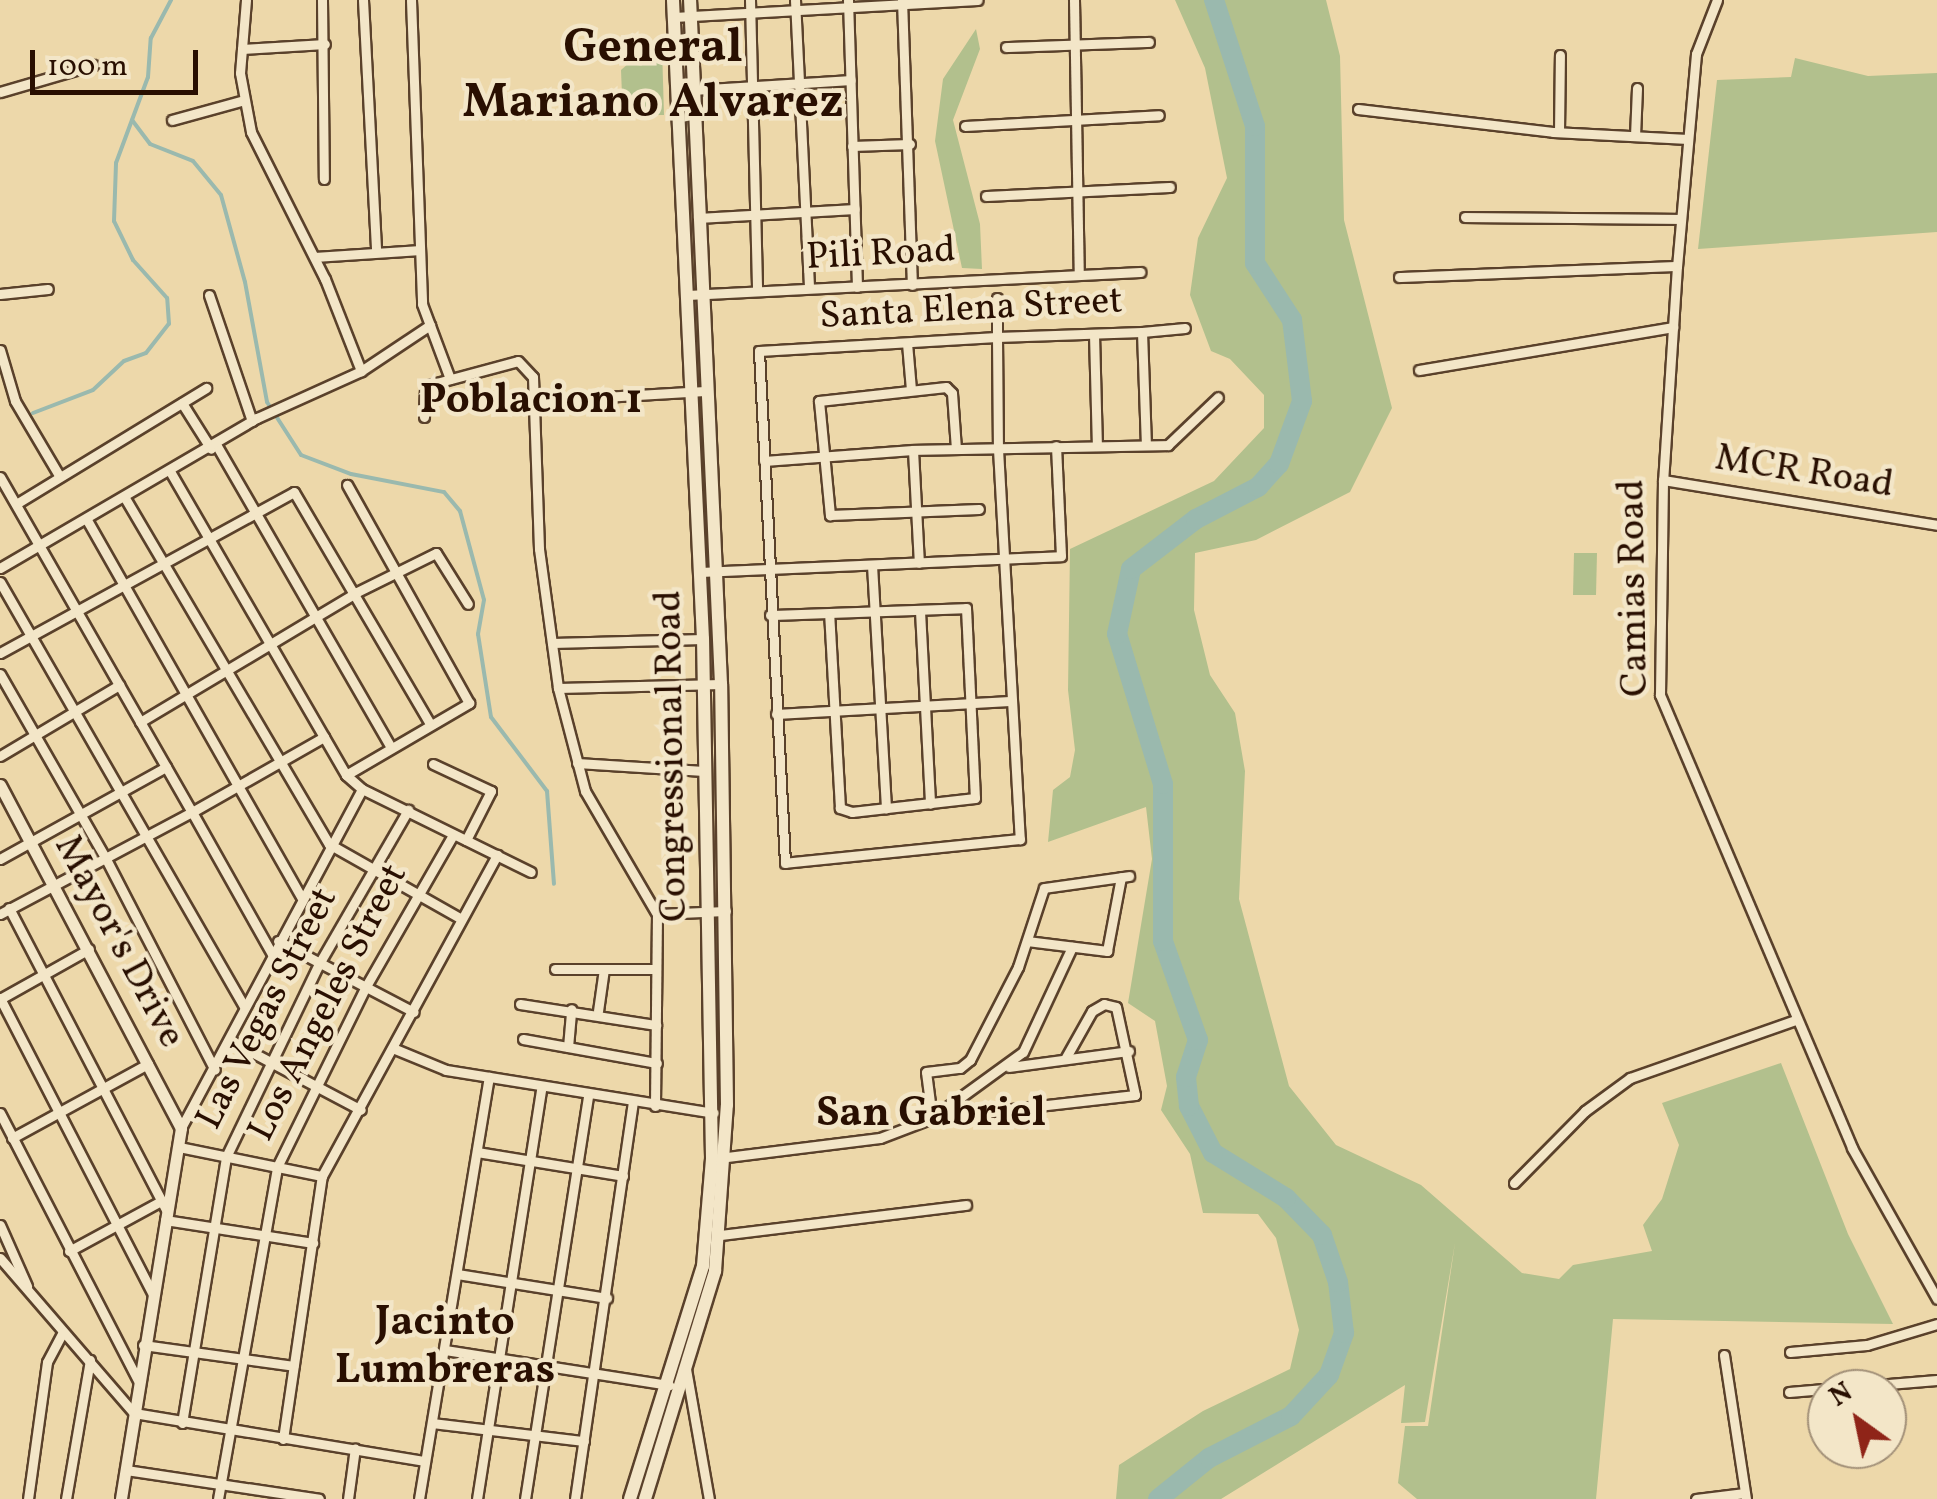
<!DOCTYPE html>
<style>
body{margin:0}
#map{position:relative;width:1937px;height:1499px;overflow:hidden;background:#edd8aa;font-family:Vollkorn,serif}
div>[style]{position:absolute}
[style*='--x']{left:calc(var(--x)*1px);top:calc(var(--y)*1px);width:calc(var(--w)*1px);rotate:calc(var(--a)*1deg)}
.green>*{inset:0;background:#b2c08d}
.stream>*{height:4px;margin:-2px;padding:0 2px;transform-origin:2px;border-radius:2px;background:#9ab9ae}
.river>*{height:20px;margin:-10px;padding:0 10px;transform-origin:10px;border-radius:10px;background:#9ab9ae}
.roads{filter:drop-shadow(2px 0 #5a412b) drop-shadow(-2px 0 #5a412b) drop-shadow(0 2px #5a412b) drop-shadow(0 -2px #5a412b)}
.minor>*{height:9px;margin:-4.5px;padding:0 4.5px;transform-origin:4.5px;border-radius:4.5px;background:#f3e6c8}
.tertiary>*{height:11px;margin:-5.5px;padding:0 5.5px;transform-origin:5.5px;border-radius:5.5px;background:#f3e6c8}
.secondary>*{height:12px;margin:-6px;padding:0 6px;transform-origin:6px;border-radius:6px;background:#f3e6c8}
span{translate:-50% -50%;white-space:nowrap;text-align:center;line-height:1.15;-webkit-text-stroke:9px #f3e6c8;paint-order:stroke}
.street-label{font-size:38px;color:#290f01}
.quarter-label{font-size:42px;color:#290f01;font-weight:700}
.district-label{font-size:48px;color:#290f01;font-weight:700}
.north{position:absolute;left:1807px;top:1369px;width:100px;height:100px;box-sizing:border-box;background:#f3e6c8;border:2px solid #a29078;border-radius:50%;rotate:327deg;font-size:28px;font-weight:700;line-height:40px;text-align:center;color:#290f01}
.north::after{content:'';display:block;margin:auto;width:35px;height:45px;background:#8f2418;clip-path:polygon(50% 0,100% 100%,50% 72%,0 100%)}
.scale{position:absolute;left:30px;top:50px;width:168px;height:45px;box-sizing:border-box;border:5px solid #290f01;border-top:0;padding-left:12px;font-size:30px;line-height:35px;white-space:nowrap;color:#290f01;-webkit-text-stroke:8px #f3e6c8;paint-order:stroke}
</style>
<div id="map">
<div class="green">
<i style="clip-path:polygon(1175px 0,1326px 0,1340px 56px,1344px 220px,1392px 408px,1350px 492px,1256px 540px,1195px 553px,1194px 610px,1210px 675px,1235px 713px,1245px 771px,1239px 899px,1289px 1086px,1336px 1145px,1421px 1185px,1522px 1273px,1559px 1279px,1573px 1265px,1652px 1251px,1643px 1225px,1662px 1199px,1679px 1145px,1662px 1103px,1781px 1063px,1848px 1234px,1893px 1324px,1613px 1319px,1596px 1499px,1417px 1499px,1398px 1483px,1405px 1426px,1428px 1426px,1455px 1243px,1425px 1422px,1401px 1423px,1405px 1385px,1221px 1499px,1116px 1499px,1119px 1465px,1203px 1411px,1290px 1369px,1299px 1330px,1276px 1238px,1258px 1214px,1203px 1213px,1190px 1154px,1161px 1110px,1167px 1086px,1155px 1021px,1128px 1003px,1152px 859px,1146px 807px,1048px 842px,1053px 790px,1070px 777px,1075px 750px,1068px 690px,1070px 549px,1214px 481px,1264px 428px,1264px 395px,1230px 359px,1211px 351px,1190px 295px,1198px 238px,1227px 178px,1205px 68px)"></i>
<i style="clip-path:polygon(976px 29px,980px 49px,953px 120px,980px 224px,982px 269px,962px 268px,935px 141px,943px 79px)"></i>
<i style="clip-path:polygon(662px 48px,664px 115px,644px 115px,622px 95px,621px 70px,645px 49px)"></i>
<i style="clip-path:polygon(1795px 58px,1868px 76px,1937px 73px,1937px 232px,1698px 249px,1717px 80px,1791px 77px)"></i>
<i style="clip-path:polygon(1574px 553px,1597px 553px,1596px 595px,1573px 595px)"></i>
</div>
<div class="stream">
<i style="--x:132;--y:120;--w:30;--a:53"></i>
<i style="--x:150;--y:144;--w:46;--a:21.6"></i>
<i style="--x:193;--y:161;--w:44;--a:50.5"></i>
<i style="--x:221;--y:195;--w:90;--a:74.6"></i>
<i style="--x:245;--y:282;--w:122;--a:79.6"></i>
<i style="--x:267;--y:402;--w:63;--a:57.3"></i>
<i style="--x:301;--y:455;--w:53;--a:20.8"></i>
<i style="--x:351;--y:474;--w:95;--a:11"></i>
<i style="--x:444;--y:492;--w:25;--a:50"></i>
<i style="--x:460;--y:511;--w:92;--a:74.9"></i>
<i style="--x:484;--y:600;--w:35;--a:100"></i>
<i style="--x:478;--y:634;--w:84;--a:81.1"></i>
<i style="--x:491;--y:717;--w:93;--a:52.9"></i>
<i style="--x:547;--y:791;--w:93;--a:85.7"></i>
<i style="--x:33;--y:413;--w:64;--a:-21"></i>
<i style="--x:93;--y:390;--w:42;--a:-43.1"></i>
<i style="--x:124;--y:361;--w:23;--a:-20"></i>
<i style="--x:146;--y:353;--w:37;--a:-52"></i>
<i style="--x:169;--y:324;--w:26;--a:-94"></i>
<i style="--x:167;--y:298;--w:51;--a:-131.8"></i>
<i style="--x:133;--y:260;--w:43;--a:-116"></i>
<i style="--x:114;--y:221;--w:58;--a:-88"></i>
<i style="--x:116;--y:163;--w:92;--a:-69.6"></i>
<i style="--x:148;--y:77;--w:39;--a:-86"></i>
<i style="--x:151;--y:38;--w:43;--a:-62.2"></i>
</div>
<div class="river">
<i style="--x:1158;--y:1499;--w:65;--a:-38.8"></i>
<i style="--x:1209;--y:1458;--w:92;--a:-27.1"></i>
<i style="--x:1291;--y:1416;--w:56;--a:-47.2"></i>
<i style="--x:1329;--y:1375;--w:45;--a:-70.3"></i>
<i style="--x:1344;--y:1333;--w:51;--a:-96.7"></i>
<i style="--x:1338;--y:1282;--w:50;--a:-108.8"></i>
<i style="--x:1322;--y:1235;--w:52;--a:-134.2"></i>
<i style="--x:1286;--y:1198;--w:86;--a:-148.3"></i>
<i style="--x:1213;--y:1153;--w:53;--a:-117.1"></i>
<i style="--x:1189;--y:1106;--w:29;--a:-96"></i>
<i style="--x:1186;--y:1077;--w:39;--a:-72"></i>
<i style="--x:1198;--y:1040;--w:105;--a:-109.5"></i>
<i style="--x:1163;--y:941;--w:157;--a:-90"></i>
<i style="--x:1163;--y:784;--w:157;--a:-107"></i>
<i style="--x:1117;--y:634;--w:66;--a:-77.8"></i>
<i style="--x:1131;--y:569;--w:82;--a:-37.6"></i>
<i style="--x:1196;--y:519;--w:70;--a:-27.3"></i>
<i style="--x:1258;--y:487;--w:31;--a:-48"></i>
<i style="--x:1279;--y:464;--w:67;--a:-69.9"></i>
<i style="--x:1302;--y:401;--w:82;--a:-97"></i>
<i style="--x:1292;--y:320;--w:68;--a:-123"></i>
<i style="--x:1255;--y:263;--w:137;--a:-90"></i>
<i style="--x:1255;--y:126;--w:133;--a:-108"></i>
</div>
<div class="roads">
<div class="minor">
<i style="--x:246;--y:0;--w:73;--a:94.7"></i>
<i style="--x:240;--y:73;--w:60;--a:79.4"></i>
<i style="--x:251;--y:132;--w:165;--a:63.3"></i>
<i style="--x:325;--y:279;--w:99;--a:68.6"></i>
<i style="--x:322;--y:0;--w:179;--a:89.4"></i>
<i style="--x:363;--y:0;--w:252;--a:87"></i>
<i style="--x:411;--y:0;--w:304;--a:87.9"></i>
<i style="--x:422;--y:304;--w:80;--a:69.5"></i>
<i style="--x:750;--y:0;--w:291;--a:88.6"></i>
<i style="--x:795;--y:0;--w:288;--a:87.2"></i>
<i style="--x:848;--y:0;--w:287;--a:88.2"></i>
<i style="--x:902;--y:0;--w:285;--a:88"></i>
<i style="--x:1074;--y:0;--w:274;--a:89"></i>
<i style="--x:1717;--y:0;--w:58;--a:111.3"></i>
<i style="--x:1696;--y:54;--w:213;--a:95.1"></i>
<i style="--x:1677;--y:266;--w:214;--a:93.7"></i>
<i style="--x:1663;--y:480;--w:215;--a:90.8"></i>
<i style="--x:1660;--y:695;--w:492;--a:67"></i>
<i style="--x:1852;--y:1148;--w:173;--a:60.6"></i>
<i style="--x:674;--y:17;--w:304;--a:-3.2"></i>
<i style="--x:1006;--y:47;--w:143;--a:-2"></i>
<i style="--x:242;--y:49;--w:83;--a:-3.4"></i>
<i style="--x:693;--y:90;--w:158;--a:-3.6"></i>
<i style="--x:0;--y:92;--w:97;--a:-16.2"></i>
<i style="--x:1358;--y:109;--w:196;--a:6.7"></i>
<i style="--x:1553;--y:132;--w:135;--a:3"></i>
<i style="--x:172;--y:120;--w:72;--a:-15.4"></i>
<i style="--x:965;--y:126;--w:194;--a:-3.2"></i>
<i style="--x:1559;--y:132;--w:77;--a:-89.3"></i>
<i style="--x:1635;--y:136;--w:48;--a:-87.6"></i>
<i style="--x:852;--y:146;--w:58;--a:-2"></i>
<i style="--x:986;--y:196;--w:184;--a:-2.8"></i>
<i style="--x:1465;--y:217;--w:216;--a:0.5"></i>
<i style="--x:698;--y:218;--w:157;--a:-3.3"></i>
<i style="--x:315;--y:257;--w:105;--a:-3.8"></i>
<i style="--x:1399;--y:277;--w:278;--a:-2.3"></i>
<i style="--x:0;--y:294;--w:48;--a:-5.9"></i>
<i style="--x:209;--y:295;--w:133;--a:71.2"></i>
<i style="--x:687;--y:295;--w:454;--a:-2.9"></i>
<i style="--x:997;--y:298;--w:39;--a:90"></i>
<i style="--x:997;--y:337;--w:112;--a:89.5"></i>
<i style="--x:998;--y:449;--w:391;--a:86.8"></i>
<i style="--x:1020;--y:839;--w:236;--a:174.2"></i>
<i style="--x:785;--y:863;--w:513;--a:-92.91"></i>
<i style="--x:759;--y:351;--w:238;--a:-3.4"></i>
<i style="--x:997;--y:337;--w:145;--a:-2"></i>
<i style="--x:1142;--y:332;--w:43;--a:-5.3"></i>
<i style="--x:1142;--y:332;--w:112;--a:88"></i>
<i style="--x:1094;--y:334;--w:111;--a:88.5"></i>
<i style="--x:907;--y:343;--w:47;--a:85.1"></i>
<i style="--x:0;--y:350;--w:53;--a:73.6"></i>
<i style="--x:15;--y:401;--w:88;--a:59.4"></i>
<i style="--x:1419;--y:370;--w:258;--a:-9.6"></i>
<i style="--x:536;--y:401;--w:169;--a:-3.4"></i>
<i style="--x:182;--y:403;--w:54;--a:57.8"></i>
<i style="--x:424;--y:417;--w:31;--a:-88"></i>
<i style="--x:425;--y:386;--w:96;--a:-15"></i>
<i style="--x:518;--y:361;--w:22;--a:47"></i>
<i style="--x:533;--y:377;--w:172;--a:88"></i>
<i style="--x:539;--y:549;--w:140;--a:82.2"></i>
<i style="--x:558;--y:688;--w:106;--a:75.3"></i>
<i style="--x:585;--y:791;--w:143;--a:59.7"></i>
<i style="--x:657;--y:914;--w:192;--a:90.6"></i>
<i style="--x:217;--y:446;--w:348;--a:60"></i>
<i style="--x:956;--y:449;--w:56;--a:-94.1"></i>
<i style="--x:952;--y:393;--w:8;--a:-135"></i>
<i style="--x:946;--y:387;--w:128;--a:173.7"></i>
<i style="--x:819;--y:401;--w:115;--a:84.5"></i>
<i style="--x:830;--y:515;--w:149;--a:-2.3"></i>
<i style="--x:913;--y:450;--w:113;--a:87"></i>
<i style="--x:764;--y:461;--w:149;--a:-4.2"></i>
<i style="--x:913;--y:450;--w:255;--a:-1.1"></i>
<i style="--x:1168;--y:445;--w:69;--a:-43.8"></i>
<i style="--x:171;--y:473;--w:349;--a:59.9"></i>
<i style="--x:346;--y:775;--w:21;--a:41"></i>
<i style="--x:362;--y:789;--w:188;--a:26.2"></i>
<i style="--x:0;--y:477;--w:386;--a:60.2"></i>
<i style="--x:192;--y:812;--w:152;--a:-29.6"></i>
<i style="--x:1663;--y:480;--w:278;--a:9.3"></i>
<i style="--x:125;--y:498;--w:402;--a:59.5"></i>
<i style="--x:329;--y:844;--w:150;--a:29.5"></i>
<i style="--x:16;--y:504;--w:223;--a:-31.4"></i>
<i style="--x:87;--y:520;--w:434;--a:60.4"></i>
<i style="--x:872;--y:565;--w:244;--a:86.7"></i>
<i style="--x:0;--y:568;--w:298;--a:-30.3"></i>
<i style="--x:257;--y:418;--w:114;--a:-24.3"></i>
<i style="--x:361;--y:371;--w:83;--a:-33.7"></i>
<i style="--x:699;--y:572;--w:362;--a:-2.5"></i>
<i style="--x:1061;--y:556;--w:110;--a:-92.6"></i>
<i style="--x:0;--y:582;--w:490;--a:60.1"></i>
<i style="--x:920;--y:611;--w:193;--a:87"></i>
<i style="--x:770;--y:615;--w:196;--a:-2"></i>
<i style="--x:966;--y:608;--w:190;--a:87.3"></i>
<i style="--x:975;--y:798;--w:124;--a:173.5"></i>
<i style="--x:852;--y:812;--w:13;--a:-162"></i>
<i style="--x:840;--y:808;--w:194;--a:-93.2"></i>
<i style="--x:552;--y:643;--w:151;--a:-1.5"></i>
<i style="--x:0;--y:653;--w:335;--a:-28.7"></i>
<i style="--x:294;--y:492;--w:269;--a:59.6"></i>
<i style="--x:0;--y:674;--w:213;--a:60.2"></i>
<i style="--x:106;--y:859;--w:237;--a:62.7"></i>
<i style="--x:558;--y:688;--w:163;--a:-1.4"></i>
<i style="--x:776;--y:714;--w:234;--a:-3.2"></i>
<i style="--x:140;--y:722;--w:253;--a:-30.9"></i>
<i style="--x:357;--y:592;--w:88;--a:-26.3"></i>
<i style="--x:436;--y:553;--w:60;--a:57.9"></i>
<i style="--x:0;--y:756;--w:139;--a:-30.8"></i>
<i style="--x:577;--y:763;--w:127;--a:3.6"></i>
<i style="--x:433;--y:764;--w:64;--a:25"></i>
<i style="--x:491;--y:791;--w:55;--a:117"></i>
<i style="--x:346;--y:775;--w:143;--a:-30.3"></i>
<i style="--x:469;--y:703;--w:250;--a:-119.2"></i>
<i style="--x:0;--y:859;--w:190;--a:-29"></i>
<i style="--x:9;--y:908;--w:340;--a:62.5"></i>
<i style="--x:0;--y:914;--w:217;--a:-28"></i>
<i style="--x:192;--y:812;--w:163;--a:60.6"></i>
<i style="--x:657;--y:914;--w:69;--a:-2.5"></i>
<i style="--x:278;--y:941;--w:153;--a:27.6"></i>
<i style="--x:1027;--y:941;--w:81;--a:7.1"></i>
<i style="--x:1107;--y:951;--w:75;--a:-79.3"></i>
<i style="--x:555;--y:969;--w:101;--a:0"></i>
<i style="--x:0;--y:998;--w:333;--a:62.7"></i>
<i style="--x:0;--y:999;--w:102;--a:-29.3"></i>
<i style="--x:520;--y:1004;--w:138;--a:8.8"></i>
<i style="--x:598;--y:1011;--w:42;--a:-81.9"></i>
<i style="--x:523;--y:1039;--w:136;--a:10.2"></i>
<i style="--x:229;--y:1040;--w:149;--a:27.9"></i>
<i style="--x:568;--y:1047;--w:38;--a:-85"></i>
<i style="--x:395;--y:1049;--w:55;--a:22.4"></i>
<i style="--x:446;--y:1070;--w:271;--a:9.1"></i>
<i style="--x:1065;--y:1059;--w:55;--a:-60.6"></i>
<i style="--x:1092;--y:1011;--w:14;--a:-30"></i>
<i style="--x:1104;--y:1004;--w:12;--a:14"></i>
<i style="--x:1116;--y:1007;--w:90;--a:77.8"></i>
<i style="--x:1135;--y:1095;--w:204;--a:173.5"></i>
<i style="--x:932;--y:1118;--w:46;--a:-97.4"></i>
<i style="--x:926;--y:1072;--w:34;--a:-7"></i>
<i style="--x:960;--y:1068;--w:13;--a:-39"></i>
<i style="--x:970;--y:1060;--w:105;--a:-62.7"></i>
<i style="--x:1018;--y:967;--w:83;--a:-71.8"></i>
<i style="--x:1044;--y:888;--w:86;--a:-8"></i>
<i style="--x:1009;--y:1067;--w:121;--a:-7.6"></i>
<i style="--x:0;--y:1113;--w:301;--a:62.7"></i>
<i style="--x:181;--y:1128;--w:384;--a:-61.9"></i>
<i style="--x:12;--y:1138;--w:155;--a:-28.6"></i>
<i style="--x:179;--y:1147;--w:146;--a:11.5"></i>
<i style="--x:477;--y:1152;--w:148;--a:9.3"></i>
<i style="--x:719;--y:1158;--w:162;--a:-7.1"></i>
<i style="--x:880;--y:1138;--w:56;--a:-21"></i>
<i style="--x:932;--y:1118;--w:112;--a:-36"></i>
<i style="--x:1023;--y:1052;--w:116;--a:-65"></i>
<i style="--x:1514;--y:1183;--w:101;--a:-45.4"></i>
<i style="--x:1585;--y:1111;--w:56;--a:-36.3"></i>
<i style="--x:1630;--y:1078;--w:176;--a:-19.3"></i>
<i style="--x:165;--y:1220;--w:150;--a:8.8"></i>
<i style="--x:0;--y:1225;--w:67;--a:66.1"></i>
<i style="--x:721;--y:1235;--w:247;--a:-7"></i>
<i style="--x:69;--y:1251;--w:105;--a:-28.5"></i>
<i style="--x:0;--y:1258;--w:205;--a:49.2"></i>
<i style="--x:134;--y:1413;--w:295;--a:9.4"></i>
<i style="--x:457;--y:1274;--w:152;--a:9.1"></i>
<i style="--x:143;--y:1345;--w:152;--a:7.9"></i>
<i style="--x:445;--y:1350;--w:227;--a:8.9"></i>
<i style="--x:1790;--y:1352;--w:77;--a:-5.2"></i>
<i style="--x:1867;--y:1345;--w:73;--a:-16.7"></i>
<i style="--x:1724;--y:1355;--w:146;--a:81.3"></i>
<i style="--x:686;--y:1369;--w:132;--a:80"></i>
<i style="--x:1828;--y:1389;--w:109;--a:-4.7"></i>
<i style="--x:1789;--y:1392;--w:38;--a:-5"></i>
<i style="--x:182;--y:1423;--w:270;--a:-80.6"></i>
<i style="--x:226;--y:1157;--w:216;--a:-64.3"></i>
<i style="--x:320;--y:962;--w:176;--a:-59.9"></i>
<i style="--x:432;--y:1423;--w:153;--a:6.8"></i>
<i style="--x:283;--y:1439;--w:266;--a:-81.6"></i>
<i style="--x:322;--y:1176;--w:366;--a:-61.4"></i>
<i style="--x:126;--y:1470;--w:195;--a:8.5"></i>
<i style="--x:28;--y:1499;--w:138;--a:-82.1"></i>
<i style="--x:47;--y:1362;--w:34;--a:-62"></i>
<i style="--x:66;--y:1499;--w:141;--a:-80.2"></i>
<i style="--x:218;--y:1499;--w:337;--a:-79.9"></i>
<i style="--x:277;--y:1167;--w:199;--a:-63.8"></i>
<i style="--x:365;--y:988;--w:177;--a:-60.1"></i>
<i style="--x:348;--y:1499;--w:51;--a:-82.2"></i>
<i style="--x:419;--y:1499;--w:428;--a:-80.6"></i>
<i style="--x:477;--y:1499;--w:418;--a:-81.1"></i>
<i style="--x:525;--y:1499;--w:408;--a:-81.1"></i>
<i style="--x:575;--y:1499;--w:400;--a:-81.7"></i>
<i style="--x:1696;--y:1499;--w:49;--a:-7"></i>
</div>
<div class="tertiary">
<i style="--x:0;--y:785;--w:388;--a:62.2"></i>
<i style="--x:181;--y:1128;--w:376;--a:99.2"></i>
</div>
<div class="secondary">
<i style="--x:630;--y:1499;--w:244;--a:-72.6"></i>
<i style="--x:703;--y:1266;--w:108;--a:-85.2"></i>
<i style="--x:712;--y:1158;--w:519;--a:-90.99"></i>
<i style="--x:703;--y:639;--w:640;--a:-92.69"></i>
<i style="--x:645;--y:1499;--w:239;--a:-72.9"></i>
<i style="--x:715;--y:1271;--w:166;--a:-85.9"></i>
<i style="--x:727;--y:1105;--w:421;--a:-90.8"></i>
<i style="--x:721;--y:684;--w:685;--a:-92.59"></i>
</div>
</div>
<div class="street-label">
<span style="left:881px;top:255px;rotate:-3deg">Pili Road</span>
<span style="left:971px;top:310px;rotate:-3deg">Santa Elena Street</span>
<span style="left:1804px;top:473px;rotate:9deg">MCR Road</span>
<span style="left:1635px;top:588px;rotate:-91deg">Camias Road</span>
<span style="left:673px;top:756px;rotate:-91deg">Congressional Road</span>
<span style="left:118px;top:942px;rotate:62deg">Mayor's Drive</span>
<span style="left:329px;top:1003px;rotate:-63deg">Los Angeles Street</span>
<span style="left:268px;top:1009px;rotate:-63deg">Las Vegas Street</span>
</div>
<div class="quarter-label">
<span style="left:531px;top:402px">Poblacion 1</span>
<span style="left:931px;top:1115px">San Gabriel</span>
<span style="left:445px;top:1348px">Jacinto<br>Lumbreras</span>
</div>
<div class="district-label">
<span style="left:653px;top:76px">General<br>Mariano Alvarez</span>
</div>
<div class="north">N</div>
<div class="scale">100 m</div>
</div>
